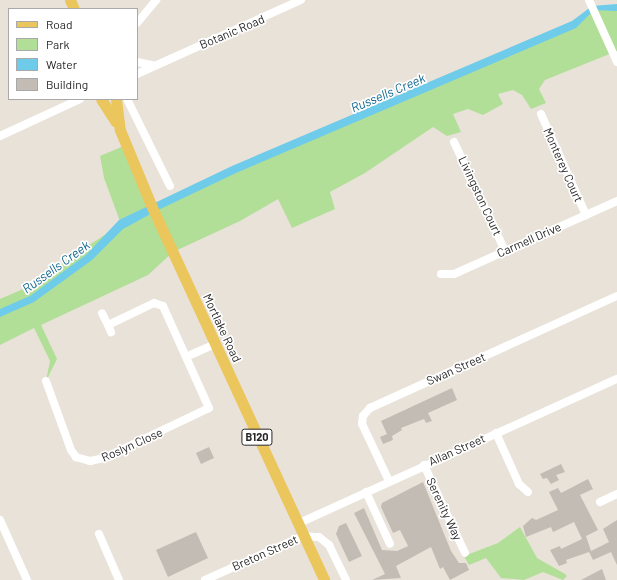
<!DOCTYPE html>
<style>
body{margin:0}
#map{position:relative;width:617px;height:580px;overflow:hidden;background:#e9e2d9;font-family:Barlow,sans-serif}
div>[style]{position:absolute}
[style*='--x']{left:calc(var(--x)*1px);top:calc(var(--y)*1px);width:calc(var(--w)*1px);rotate:calc(var(--a)*1deg)}
.green>*{inset:0;background:#b1df97}
.water>*{inset:0;background:#6ecbe9}
.building>*{inset:0;background:#c2bcb5}
.minor>*{height:8px;margin:-4px;padding:0 4px;transform-origin:4px;border-radius:4px;background:#fff}
.major>*{height:11px;margin:-5.5px;padding:0 5.5px;transform-origin:5.5px;border-radius:5.5px;background:#eac65d}
span{translate:-50% -50%;white-space:nowrap;text-align:center;line-height:1.15;-webkit-text-stroke:3.5px #fff;paint-order:stroke}
.shield-label span{padding:1px 3px;background:#fff;border:1px solid;border-radius:3px;-webkit-text-stroke-width:0}
.shield-label{font-size:11px;color:#272727;font-weight:700}
.street-label{font-size:12px;color:#272727}
.water-label{font-size:13px;color:#126890;font-style:italic}
.legend{position:absolute;left:8px;top:8px;width:130px;height:92px;box-sizing:border-box;background:#fff;border:1px solid #a9a9a9;margin:0;padding:5px 7px;list-style:none;font-size:12px;color:#272727}
.legend li{display:flex;align-items:center;gap:8px;height:20px}
.legend b{width:20px;border:1px solid #a9a9a9}
</style>
<div id="map">
<div class="green">
<i style="clip-path:polygon(593px 8px,617px 8px,617px 51px,545px 80px,539px 89px,546px 103px,531px 109px,522px 95px,513px 90px,498px 94px,503px 104px,483px 115px,468px 109px,453px 114px,461px 132px,447px 136px,433px 127px,365px 173px,330px 192px,335px 209px,292px 228px,278px 199px,240px 221px,173px 252px,148px 275px,41px 325px,57px 359px,46px 381px,50px 361px,34px 328px,0 345px,0 299px,23px 289px,121px 224px,104px 178px,100px 156px,126px 145px,152px 208px,574px 24px)"></i>
<i style="clip-path:polygon(520px 527px,537px 558px,565px 574px,567px 576px,563px 580px,543px 572px,524px 580px,501px 578px,486px 558px,469px 565px,464px 556px,498px 543px)"></i>
</div>
<div class="water">
<i style="clip-path:polygon(617px 4px,617px 11px,594px 10px,576px 28px,236px 173px,154px 212px,123px 229px,92px 260px,34px 302px,0 317px,0 309px,30px 296px,86px 255px,119px 220px,232px 166px,572px 21px,592px 6px)"></i>
</div>
<div class="building">
<i style="clip-path:polygon(452px 388px,457px 400px,428px 413px,432px 421px,426px 423px,424px 419px,401px 428px,402px 430px,392px 436px,393px 440px,383px 444px,380px 437px,387px 434px,381px 421px)"></i>
<i style="clip-path:polygon(209px 447px,214px 458px,201px 464px,196px 453px)"></i>
<i style="clip-path:polygon(561px 464px,565px 472px,556px 475px,559px 480px,551px 484px,547px 478px,543px 479px,540px 474px)"></i>
<i style="clip-path:polygon(588px 479px,593px 489px,580px 495px,598px 530px,586px 536px,591px 551px,609px 542px,603px 529px,617px 520px,617px 565px,611px 552px,593px 560px,589px 552px,566px 560px,567px 563px,559px 566px,550px 550px,560px 546px,561px 549px,582px 539px,574px 522px,553px 532px,551px 527px,526px 537px,523px 526px,532px 518px,536px 520px,558px 510px,549px 492px,558px 488px,561px 493px)"></i>
<i style="clip-path:polygon(423px 482px,451px 551px,459px 563px,466px 563px,469px 570px,450px 580px,443px 567px,440px 569px,431px 547px,396px 566px,401px 578px,372px 580px,385px 574px,354px 513px,364px 508px,382px 550px,397px 551px,408px 546px,400px 530px,393px 533px,381px 507px,382px 503px)"></i>
<i style="clip-path:polygon(346px 523px,362px 556px,349px 562px,336px 534px,339px 526px)"></i>
<i style="clip-path:polygon(196px 532px,208px 558px,168px 577px,156px 550px)"></i>
<i style="clip-path:polygon(602px 569px,606px 580px,581px 580px)"></i>
</div>
<div class="minor">
<i style="--x:589;--y:0;--w:68;--a:65.7"></i>
<i style="--x:137;--y:23;--w:30;--a:-50"></i>
<i style="--x:137;--y:62;--w:16;--a:11"></i>
<i style="--x:137;--y:74;--w:180;--a:-24.3"></i>
<i style="--x:127;--y:99;--w:97;--a:63.7"></i>
<i style="--x:541;--y:114;--w:111;--a:66"></i>
<i style="--x:0;--y:136;--w:88;--a:-24.8"></i>
<i style="--x:454;--y:142;--w:120;--a:64.9"></i>
<i style="--x:441;--y:274;--w:13;--a:0"></i>
<i style="--x:454;--y:274;--w:179;--a:-24.1"></i>
<i style="--x:108;--y:325;--w:8;--a:67"></i>
<i style="--x:188;--y:356;--w:30;--a:-24"></i>
<i style="--x:46;--y:381;--w:73;--a:70.1"></i>
<i style="--x:71;--y:450;--w:9;--a:54"></i>
<i style="--x:76;--y:457;--w:15;--a:16"></i>
<i style="--x:90;--y:461;--w:14;--a:-12"></i>
<i style="--x:104;--y:458;--w:116;--a:-25.5"></i>
<i style="--x:209;--y:408;--w:112;--a:-114.3"></i>
<i style="--x:163;--y:306;--w:9;--a:-162"></i>
<i style="--x:154;--y:303;--w:51;--a:154.4"></i>
<i style="--x:108;--y:325;--w:13;--a:-117"></i>
<i style="--x:496;--y:433;--w:56;--a:65.7"></i>
<i style="--x:519;--y:484;--w:12;--a:42"></i>
<i style="--x:424;--y:465;--w:97;--a:65"></i>
<i style="--x:389;--y:481;--w:63;--a:-115.3"></i>
<i style="--x:362;--y:424;--w:8;--a:-83"></i>
<i style="--x:363;--y:416;--w:11;--a:-49"></i>
<i style="--x:370;--y:408;--w:271;--a:-24.4"></i>
<i style="--x:366;--y:492;--w:57;--a:65.2"></i>
<i style="--x:600;--y:502;--w:19;--a:-25"></i>
<i style="--x:0;--y:520;--w:66;--a:65.8"></i>
<i style="--x:297;--y:524;--w:351;--a:-24.4"></i>
<i style="--x:99;--y:534;--w:50;--a:66.5"></i>
<i style="--x:205;--y:580;--w:107;--a:-24.2"></i>
<i style="--x:303;--y:536;--w:16;--a:4"></i>
<i style="--x:319;--y:537;--w:13;--a:39"></i>
<i style="--x:329;--y:545;--w:39;--a:64"></i>
</div>
<div class="major">
<i style="--x:70;--y:0;--w:10;--a:66"></i>
<i style="--x:101;--y:99;--w:27;--a:57"></i>
<i style="--x:116;--y:99;--w:31;--a:83"></i>
<i style="--x:120;--y:130;--w:81;--a:67.5"></i>
<i style="--x:151;--y:205;--w:413;--a:65.2"></i>
</div>
<div class="shield-label">
<span style="left:257px;top:437px">B120</span>
</div>
<div class="street-label">
<span style="left:232px;top:32px;rotate:-23deg">Botanic Road</span>
<span style="left:563px;top:165px;rotate:66deg">Monterey Court</span>
<span style="left:480px;top:196px;rotate:65deg">Livingston Court</span>
<span style="left:529px;top:240px;rotate:-24deg">Carmell Drive</span>
<span style="left:222px;top:328px;rotate:65deg">Mortlake Road</span>
<span style="left:456px;top:369px;rotate:-24deg">Swan Street</span>
<span style="left:132px;top:445px;rotate:-24deg">Roslyn Close</span>
<span style="left:457px;top:450px;rotate:-24deg">Allan Street</span>
<span style="left:444px;top:509px;rotate:65deg">Serenity Way</span>
<span style="left:265px;top:553px;rotate:-24deg">Breton Street</span>
</div>
<div class="water-label">
<span style="left:388px;top:93px;rotate:-23deg">Russells Creek</span>
<span style="left:56px;top:267px;rotate:-36deg">Russells Creek</span>
</div>
<ul class="legend">
<li><b style="height:5px;background:#eac65d"></b>Road</li>
<li><b style="height:11px;background:#b1df97"></b>Park</li>
<li><b style="height:11px;background:#6ecbe9"></b>Water</li>
<li><b style="height:11px;background:#c2bcb5"></b>Building</li>
</ul>
</div>
